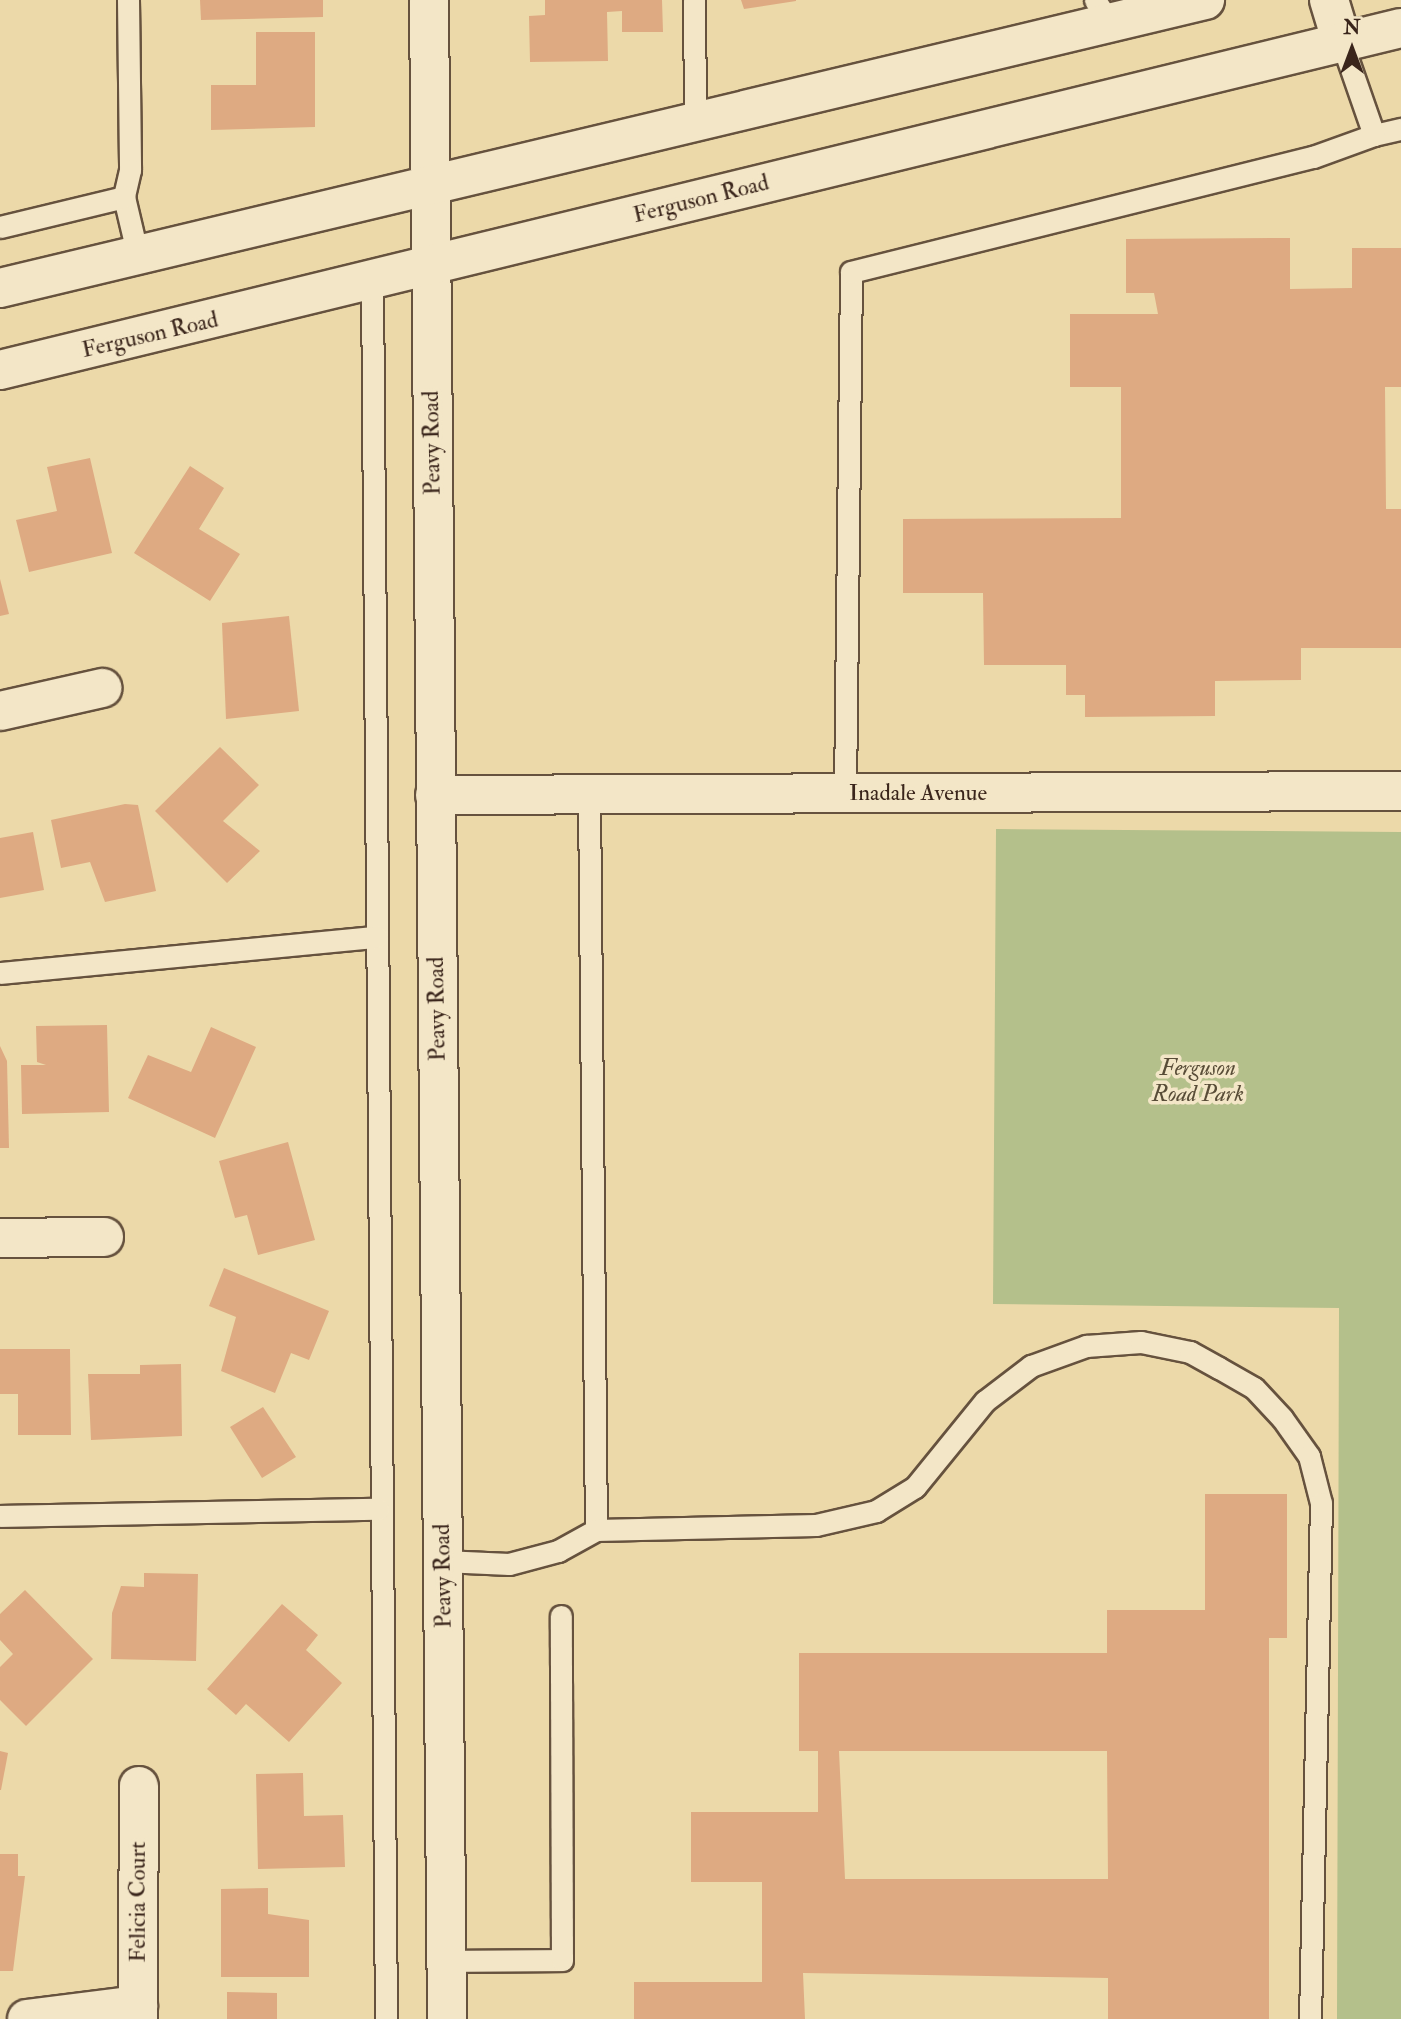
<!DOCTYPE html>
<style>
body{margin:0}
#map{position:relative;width:1401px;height:2019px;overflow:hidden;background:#ecd9a9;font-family:"IM FELL Double Pica",serif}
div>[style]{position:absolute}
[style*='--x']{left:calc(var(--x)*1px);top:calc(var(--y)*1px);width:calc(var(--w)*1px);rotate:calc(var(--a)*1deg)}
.green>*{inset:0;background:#b4c08b}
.building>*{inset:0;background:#deaa82}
.roads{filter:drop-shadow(2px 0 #66523e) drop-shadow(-2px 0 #66523e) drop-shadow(0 2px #66523e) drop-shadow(0 -2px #66523e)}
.service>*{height:21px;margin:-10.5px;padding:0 10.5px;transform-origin:10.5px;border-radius:10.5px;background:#f3e6c7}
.minor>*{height:38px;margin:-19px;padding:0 19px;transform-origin:19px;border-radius:19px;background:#f3e6c7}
.tertiary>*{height:38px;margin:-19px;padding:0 19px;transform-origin:19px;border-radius:19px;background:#f3e6c7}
.secondary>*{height:38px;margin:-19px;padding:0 19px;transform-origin:19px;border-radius:19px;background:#f3e6c7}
span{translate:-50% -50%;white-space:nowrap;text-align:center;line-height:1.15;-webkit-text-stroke:7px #f3e6c7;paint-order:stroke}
.street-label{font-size:23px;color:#3a251b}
.park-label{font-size:23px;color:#584c37;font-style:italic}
.north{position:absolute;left:1317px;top:14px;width:70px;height:70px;-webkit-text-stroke:5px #f3e6c7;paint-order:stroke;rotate:0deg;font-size:19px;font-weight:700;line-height:28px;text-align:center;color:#3a251b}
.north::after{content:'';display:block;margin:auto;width:24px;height:32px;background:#3a251b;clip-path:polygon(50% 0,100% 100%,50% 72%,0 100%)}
</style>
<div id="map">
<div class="green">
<i style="clip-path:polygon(996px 829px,1401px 832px,1401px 2019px,1337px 2019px,1339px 1308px,993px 1304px)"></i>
</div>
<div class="building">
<i style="clip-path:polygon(200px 0,323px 0,323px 17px,201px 20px)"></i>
<i style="clip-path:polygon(545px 0,662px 0,663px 32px,622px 32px,622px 11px,607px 12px,608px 61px,530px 62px,529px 16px,545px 15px)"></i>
<i style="clip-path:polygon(741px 0,796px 0,796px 1px,744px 9px)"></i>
<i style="clip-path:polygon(256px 32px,315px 32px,315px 127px,211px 130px,211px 85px,256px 85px)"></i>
<i style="clip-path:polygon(1290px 238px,1290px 289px,1352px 288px,1352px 248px,1401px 248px,1401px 387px,1385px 387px,1386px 509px,1401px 509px,1401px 648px,1301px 648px,1301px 680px,1215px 681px,1215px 716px,1085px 717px,1085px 695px,1066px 695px,1066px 665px,984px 665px,983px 593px,903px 593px,903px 519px,1121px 518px,1121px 387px,1070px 387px,1070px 314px,1158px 314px,1154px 293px,1126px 293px,1126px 239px)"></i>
<i style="clip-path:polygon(90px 458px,112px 553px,29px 572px,16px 520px,57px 511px,47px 467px)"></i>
<i style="clip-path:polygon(190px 466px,224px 488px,199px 529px,240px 554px,210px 601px,134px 553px)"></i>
<i style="clip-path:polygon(0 579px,9px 614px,0 616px)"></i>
<i style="clip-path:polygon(289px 616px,299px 711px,226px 719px,222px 623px)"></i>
<i style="clip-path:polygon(220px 747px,259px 785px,223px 821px,260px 851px,227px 883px,155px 811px)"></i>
<i style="clip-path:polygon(125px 804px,138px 805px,156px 891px,105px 902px,90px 862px,61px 868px,51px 820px)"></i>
<i style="clip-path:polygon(33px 832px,44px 890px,0 898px,0 838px)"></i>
<i style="clip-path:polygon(107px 1025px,109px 1112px,22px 1114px,21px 1065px,46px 1065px,37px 1062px,36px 1026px)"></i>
<i style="clip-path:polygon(211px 1027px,256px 1047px,215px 1138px,128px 1098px,148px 1055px,191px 1072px)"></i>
<i style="clip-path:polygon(0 1046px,7px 1061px,9px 1148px,0 1148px)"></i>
<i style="clip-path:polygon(288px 1142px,315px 1240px,258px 1255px,247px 1215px,235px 1218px,219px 1161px)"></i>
<i style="clip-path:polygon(224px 1268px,329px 1311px,309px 1360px,291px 1353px,275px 1393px,221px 1371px,236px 1317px,209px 1306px)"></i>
<i style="clip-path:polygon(0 1349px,70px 1349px,71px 1435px,18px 1435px,18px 1394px,0 1394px)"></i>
<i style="clip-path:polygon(181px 1364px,182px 1436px,91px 1440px,88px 1374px,140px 1374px,140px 1365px)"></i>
<i style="clip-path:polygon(263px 1407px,296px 1457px,262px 1478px,230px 1427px)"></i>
<i style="clip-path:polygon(evenodd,1205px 1494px,1287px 1494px,1287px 1638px,1269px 1638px,1269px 2019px,1108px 2019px,1108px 1978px,803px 1973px,805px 2019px,634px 2019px,634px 1982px,762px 1982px,762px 1882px,691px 1882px,691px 1812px,818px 1812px,818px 1751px,799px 1751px,799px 1653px,1107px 1653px,1107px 1610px,1205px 1610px,1205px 1494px,839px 1751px,1107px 1751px,1108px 1879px,845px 1879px,839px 1751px)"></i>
<i style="clip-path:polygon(144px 1573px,198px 1574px,196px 1661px,111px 1659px,112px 1613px,121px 1586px,144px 1587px)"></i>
<i style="clip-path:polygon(25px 1590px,93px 1659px,26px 1726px,0 1700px,0 1667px,13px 1654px,0 1640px,0 1614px)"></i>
<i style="clip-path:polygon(282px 1604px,318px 1635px,306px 1650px,342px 1683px,289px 1742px,246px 1704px,236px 1715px,207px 1689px)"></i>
<i style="clip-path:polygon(0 1751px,8px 1753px,1px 1790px,0 1790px)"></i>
<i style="clip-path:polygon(303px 1773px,304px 1816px,343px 1815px,345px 1867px,258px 1869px,256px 1774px)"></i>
<i style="clip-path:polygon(0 1854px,18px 1854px,18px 1876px,25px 1876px,13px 1971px,0 1971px)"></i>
<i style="clip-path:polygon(268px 1888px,268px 1914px,309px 1920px,309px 1977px,221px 1977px,221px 1889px)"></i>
<i style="clip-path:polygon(227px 1992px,277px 1993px,277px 2019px,227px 2019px)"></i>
</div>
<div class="roads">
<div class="service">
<i style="--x:128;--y:0;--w:170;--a:89.3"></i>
<i style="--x:130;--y:170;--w:28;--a:103"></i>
<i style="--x:124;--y:197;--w:61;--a:76.7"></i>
<i style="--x:694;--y:0;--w:123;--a:89.5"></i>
<i style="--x:1095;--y:0;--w:27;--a:57"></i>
<i style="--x:1374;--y:135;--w:28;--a:-13"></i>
<i style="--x:0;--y:227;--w:128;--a:-13.6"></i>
<i style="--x:372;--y:281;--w:1738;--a:89.54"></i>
<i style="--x:845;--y:793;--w:521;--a:-89.34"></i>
<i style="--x:851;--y:272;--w:476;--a:-14"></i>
<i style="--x:1313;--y:157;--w:65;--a:-19.8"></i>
<i style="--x:1374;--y:135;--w:97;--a:-109.2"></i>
<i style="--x:589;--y:794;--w:736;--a:89.46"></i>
<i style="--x:0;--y:973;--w:378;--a:-5.5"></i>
<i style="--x:0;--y:1516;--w:378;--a:-1.1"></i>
<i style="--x:443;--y:1561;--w:66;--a:2.6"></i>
<i style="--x:509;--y:1564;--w:51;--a:-14.9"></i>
<i style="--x:558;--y:1551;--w:43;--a:-28.9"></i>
<i style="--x:596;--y:1530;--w:220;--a:-1.3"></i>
<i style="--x:816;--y:1525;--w:62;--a:-13.1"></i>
<i style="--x:876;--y:1511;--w:46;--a:-31.6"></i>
<i style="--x:915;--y:1487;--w:111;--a:-50.9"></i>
<i style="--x:985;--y:1401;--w:58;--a:-37.3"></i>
<i style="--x:1031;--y:1366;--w:59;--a:-20"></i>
<i style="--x:1086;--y:1346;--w:55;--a:-4.2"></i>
<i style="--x:1141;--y:1342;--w:50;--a:11.5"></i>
<i style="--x:1190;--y:1352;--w:33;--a:29"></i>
<i style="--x:1219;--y:1368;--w:40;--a:29.7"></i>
<i style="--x:1254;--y:1388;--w:41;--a:47"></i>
<i style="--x:1282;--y:1418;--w:47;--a:54.6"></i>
<i style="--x:1309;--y:1456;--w:49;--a:75.7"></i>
<i style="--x:1321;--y:1503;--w:516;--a:91.22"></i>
<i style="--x:446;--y:1961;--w:116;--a:-0.5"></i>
<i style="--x:562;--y:1960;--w:344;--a:-90.2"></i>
</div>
<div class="minor">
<i style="--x:1329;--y:0;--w:45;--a:73.2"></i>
<i style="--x:0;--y:711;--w:105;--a:-12.7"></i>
<i style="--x:435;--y:795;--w:966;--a:-0.24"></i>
<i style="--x:0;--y:1238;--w:104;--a:-0.6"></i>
<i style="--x:27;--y:2019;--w:112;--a:-7.2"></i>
<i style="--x:138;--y:2019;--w:233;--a:-89.8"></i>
</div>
<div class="tertiary">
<i style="--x:429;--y:0;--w:2019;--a:89.49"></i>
</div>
<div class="secondary">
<i style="--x:0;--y:288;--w:1239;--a:-13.44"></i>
<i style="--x:0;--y:370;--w:1442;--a:-13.72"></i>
</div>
</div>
<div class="street-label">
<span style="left:701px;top:199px;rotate:-14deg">Ferguson Road</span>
<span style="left:150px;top:335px;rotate:-13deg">Ferguson Road</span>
<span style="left:432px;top:443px;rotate:-91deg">Peavy Road</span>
<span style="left:918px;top:793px">Inadale Avenue</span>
<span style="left:437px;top:1009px;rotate:-91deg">Peavy Road</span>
<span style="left:443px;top:1576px;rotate:-91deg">Peavy Road</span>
<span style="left:138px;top:1902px;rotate:-90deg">Felicia Court</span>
</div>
<div class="park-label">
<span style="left:1198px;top:1081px">Ferguson<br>Road Park</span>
</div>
<div class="north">N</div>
</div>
